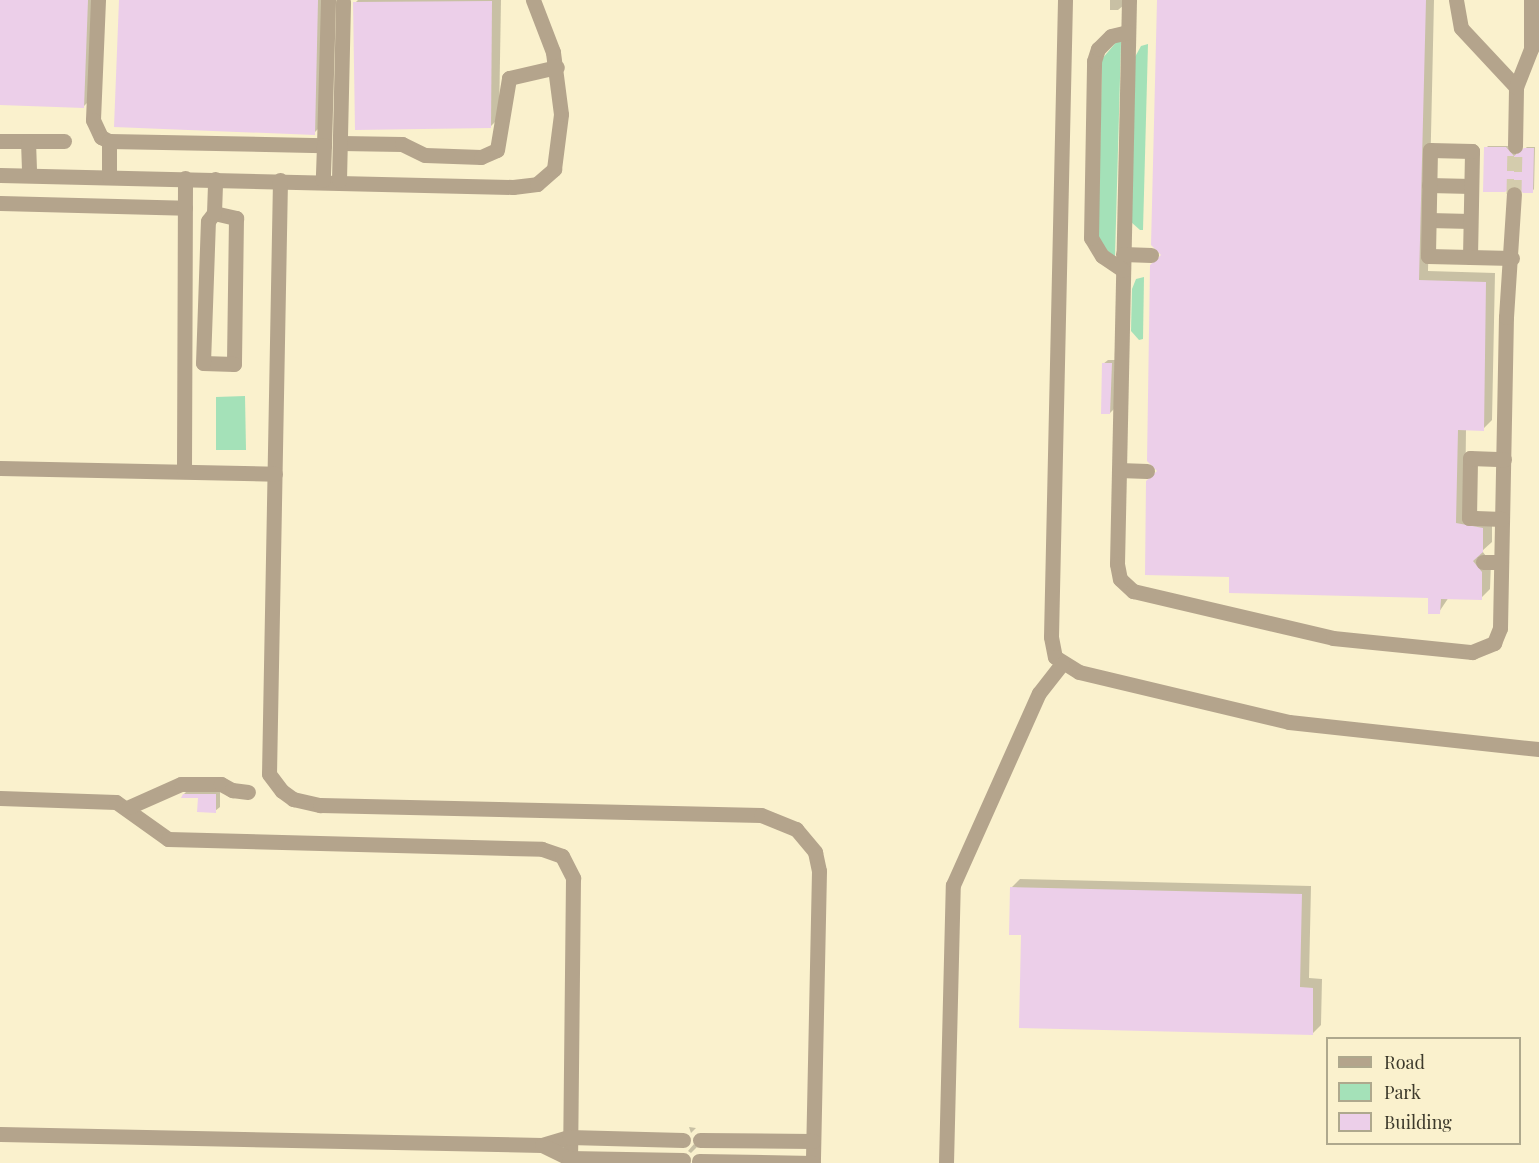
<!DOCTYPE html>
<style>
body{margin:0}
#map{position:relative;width:1539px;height:1163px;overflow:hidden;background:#faf1cd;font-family:"Playfair Display",serif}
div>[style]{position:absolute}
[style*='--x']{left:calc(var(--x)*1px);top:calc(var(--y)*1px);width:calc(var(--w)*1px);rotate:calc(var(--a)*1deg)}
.green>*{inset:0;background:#a4e1b8}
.shadow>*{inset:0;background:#0003}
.building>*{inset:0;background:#eccfe9}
.minor-tunnel>*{height:15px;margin-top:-7.5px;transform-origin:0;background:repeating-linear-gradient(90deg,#d4ccad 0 15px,transparent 0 23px)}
.minor>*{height:15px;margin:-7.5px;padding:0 7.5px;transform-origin:7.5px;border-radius:7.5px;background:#b4a48c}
span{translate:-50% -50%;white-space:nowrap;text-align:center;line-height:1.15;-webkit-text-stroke:4.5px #faf1cd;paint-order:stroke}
.legend{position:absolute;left:1326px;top:1037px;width:195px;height:108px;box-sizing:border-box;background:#faf1cd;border:2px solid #aea88d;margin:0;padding:8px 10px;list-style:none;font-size:18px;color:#3d3a2c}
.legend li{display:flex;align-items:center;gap:12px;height:30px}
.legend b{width:30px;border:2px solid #aea88d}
</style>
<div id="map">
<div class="green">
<i style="clip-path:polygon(1118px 40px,1121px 42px,1115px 257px,1103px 247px,1098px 235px,1102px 59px)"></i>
<i style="clip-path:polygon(1148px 44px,1143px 230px,1140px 230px,1131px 222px,1135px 57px,1141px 46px)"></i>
<i style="clip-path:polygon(1144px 277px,1143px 339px,1139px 340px,1131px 331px,1132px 289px,1136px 279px)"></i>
<i style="clip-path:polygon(245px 396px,246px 450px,216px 450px,216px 397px)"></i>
</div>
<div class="shadow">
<i style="clip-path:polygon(0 0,97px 0,92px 98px,83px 107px,0 103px)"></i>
<i style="clip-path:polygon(120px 0,327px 0,323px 124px,314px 133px)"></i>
<i style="clip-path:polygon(358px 0,501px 0,499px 118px,490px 127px,355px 3px)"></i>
<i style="clip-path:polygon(1110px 0,1124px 0,1124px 5px,1118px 10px,1110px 10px)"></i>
<i style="clip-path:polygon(1158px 0,1434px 0,1428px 271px,1495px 273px,1492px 420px,1483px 429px,1466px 429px,1465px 515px,1492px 519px,1492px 542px,1482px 551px,1491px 562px,1490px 589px,1481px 598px,1449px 597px,1439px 612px,1430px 597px,1231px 575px,1159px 471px,1163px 255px)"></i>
<i style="clip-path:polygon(1487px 146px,1508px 146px,1517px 155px,1527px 147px,1535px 147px,1534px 190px)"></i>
<i style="clip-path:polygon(1108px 360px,1115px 360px,1114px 409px,1110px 413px,1103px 364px)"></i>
<i style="clip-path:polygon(220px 790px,220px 807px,215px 811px,199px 797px,183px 795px,187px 791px)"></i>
<i style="clip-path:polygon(1020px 879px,1311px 886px,1309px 978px,1322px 979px,1321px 1025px,1312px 1034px,1022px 933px,1011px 888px)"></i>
<i style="clip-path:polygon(689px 1127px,696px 1128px,691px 1133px)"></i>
<i style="clip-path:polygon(694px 1144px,697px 1147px,691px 1153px,688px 1151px)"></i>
</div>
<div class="building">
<i style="clip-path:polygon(0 0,88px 0,84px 108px,0 105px)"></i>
<i style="clip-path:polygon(119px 0,318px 0,315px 135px,114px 127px)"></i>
<i style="clip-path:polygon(1157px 0,1426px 0,1419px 280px,1486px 282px,1484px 431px,1458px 430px,1456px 523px,1483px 528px,1483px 552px,1473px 561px,1482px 572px,1482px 600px,1441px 599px,1440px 614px,1428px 614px,1428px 598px,1229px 593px,1229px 577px,1145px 575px,1146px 481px,1157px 471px,1147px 461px,1150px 265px,1161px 255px,1151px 245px)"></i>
<i style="clip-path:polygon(492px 1px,491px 128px,355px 130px,353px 2px)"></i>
<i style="clip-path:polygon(1484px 147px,1506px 147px,1514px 156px,1524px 148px,1534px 148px,1533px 193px,1523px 193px,1514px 184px,1505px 192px,1483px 192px)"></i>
<i style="clip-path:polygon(1102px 363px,1112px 363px,1110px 414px,1101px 414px)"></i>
<i style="clip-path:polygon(183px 794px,216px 794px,216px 813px,197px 812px,198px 798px,181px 798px)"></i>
<i style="clip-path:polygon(1010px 887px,1302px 894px,1300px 987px,1313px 988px,1313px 1035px,1019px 1028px,1021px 935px,1009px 935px)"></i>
</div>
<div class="minor-tunnel">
<i style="--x:1514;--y:194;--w:48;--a:-88.8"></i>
</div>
<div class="minor">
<i style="--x:98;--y:0;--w:120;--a:92.4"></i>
<i style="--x:93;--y:120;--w:19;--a:65"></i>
<i style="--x:101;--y:137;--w:9;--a:27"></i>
<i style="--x:1065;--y:0;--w:637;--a:91.26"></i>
<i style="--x:1051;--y:637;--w:20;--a:79"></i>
<i style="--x:1055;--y:657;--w:28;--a:32"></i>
<i style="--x:1079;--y:672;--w:216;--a:13.4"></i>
<i style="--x:1289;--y:722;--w:251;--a:6.2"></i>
<i style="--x:1129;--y:0;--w:564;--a:91.22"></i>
<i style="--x:1117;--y:564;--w:15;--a:79"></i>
<i style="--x:1120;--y:579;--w:18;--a:43"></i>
<i style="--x:1133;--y:591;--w:205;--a:13.2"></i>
<i style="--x:1333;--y:638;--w:140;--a:5.8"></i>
<i style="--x:1472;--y:652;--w:24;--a:-22"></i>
<i style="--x:1494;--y:643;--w:16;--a:-68"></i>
<i style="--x:1500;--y:628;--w:311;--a:-88.9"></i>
<i style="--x:1506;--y:317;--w:123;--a:-86.3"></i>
<i style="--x:1456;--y:0;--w:28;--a:80"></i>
<i style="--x:1461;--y:28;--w:81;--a:47"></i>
<i style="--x:0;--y:141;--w:64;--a:0"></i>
<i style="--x:28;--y:141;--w:34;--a:88"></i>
<i style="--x:341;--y:143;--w:61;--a:0.9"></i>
<i style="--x:402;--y:144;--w:25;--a:26"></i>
<i style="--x:425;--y:155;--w:56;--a:2"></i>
<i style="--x:481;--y:157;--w:17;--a:-24"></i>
<i style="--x:497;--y:150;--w:73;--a:-80.5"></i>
<i style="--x:509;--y:78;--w:49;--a:-12.9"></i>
<i style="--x:324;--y:145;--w:145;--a:-88.4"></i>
<i style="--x:1515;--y:146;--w:59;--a:-89"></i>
<i style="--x:1516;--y:87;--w:41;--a:-68.5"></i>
<i style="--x:1531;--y:49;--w:49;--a:-90"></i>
<i style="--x:0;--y:175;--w:513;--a:1.34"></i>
<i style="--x:513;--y:187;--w:24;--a:-7"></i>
<i style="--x:537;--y:184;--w:23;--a:-41"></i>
<i style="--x:554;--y:169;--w:55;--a:-82.7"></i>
<i style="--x:561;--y:114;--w:63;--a:-97.4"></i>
<i style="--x:553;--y:52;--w:56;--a:-111"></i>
<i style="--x:109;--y:177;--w:36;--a:-90"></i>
<i style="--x:109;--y:141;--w:215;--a:1.1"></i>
<i style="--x:324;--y:145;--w:35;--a:92"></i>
<i style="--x:280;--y:180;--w:594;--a:91.06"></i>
<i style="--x:269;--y:774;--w:21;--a:53"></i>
<i style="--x:282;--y:791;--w:14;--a:36"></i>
<i style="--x:293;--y:799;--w:28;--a:13"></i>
<i style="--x:320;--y:805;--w:441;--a:1.3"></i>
<i style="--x:761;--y:815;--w:38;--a:22"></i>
<i style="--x:796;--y:829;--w:30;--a:50"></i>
<i style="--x:815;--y:852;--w:19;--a:78"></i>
<i style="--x:819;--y:871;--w:292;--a:91.2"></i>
<i style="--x:339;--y:180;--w:178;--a:-88.7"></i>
<i style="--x:1429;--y:185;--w:42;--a:1.4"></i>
<i style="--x:0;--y:203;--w:185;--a:1.5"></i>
<i style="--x:214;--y:213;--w:23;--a:13"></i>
<i style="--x:236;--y:218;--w:146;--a:90.8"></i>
<i style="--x:234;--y:364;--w:31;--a:-178"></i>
<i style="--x:203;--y:363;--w:142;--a:-88"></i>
<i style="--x:208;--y:221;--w:10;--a:-53"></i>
<i style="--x:214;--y:213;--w:34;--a:-88"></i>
<i style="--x:1429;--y:220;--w:41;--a:1.4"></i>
<i style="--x:1123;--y:254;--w:28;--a:2"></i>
<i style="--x:1470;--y:257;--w:106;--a:-88.9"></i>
<i style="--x:1472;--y:151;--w:42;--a:-178.6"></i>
<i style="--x:1430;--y:150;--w:106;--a:91.1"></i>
<i style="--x:1428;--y:256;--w:84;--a:1.4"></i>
<i style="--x:1123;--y:270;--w:25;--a:-146"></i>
<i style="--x:1102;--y:256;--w:21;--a:-121"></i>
<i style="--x:1091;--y:238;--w:177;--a:-89"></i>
<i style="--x:1094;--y:61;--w:13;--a:-72"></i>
<i style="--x:1098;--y:49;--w:18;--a:-45"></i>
<i style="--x:1111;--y:36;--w:17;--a:-13"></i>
<i style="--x:0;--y:468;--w:275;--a:1.2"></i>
<i style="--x:184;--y:470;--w:292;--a:-89.8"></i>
<i style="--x:1119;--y:470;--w:28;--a:2"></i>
<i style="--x:1502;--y:519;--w:33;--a:-178"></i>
<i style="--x:1469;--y:518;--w:60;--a:-89"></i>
<i style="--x:1470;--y:458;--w:34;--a:2"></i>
<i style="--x:1483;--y:562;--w:18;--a:0"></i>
<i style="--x:0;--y:798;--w:116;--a:2"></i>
<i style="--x:116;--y:802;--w:64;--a:35.4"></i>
<i style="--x:168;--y:839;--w:374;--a:1.5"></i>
<i style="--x:542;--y:849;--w:21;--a:19"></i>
<i style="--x:562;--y:856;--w:25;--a:63"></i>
<i style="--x:573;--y:878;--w:285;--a:90.6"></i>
<i style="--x:129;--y:807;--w:57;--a:-23.9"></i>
<i style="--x:181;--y:784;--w:40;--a:0"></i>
<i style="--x:221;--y:784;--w:13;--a:29"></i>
<i style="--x:232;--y:790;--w:16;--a:7"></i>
<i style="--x:0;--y:1134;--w:542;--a:1.16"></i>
<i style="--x:542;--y:1145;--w:28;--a:-17"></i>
<i style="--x:569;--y:1137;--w:114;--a:1.5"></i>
<i style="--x:700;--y:1140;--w:113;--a:0.5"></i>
<i style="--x:542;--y:1145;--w:30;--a:26"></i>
<i style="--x:569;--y:1158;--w:114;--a:1"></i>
<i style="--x:699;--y:1161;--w:114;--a:1"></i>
<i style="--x:946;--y:1163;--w:278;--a:-88.6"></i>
<i style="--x:953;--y:885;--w:210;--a:-65.9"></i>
<i style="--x:1039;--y:693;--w:37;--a:-52"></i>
</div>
<ul class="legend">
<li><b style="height:8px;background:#b4a48c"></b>Road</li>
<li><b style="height:16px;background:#a4e1b8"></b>Park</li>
<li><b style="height:16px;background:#eccfe9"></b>Building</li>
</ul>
</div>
